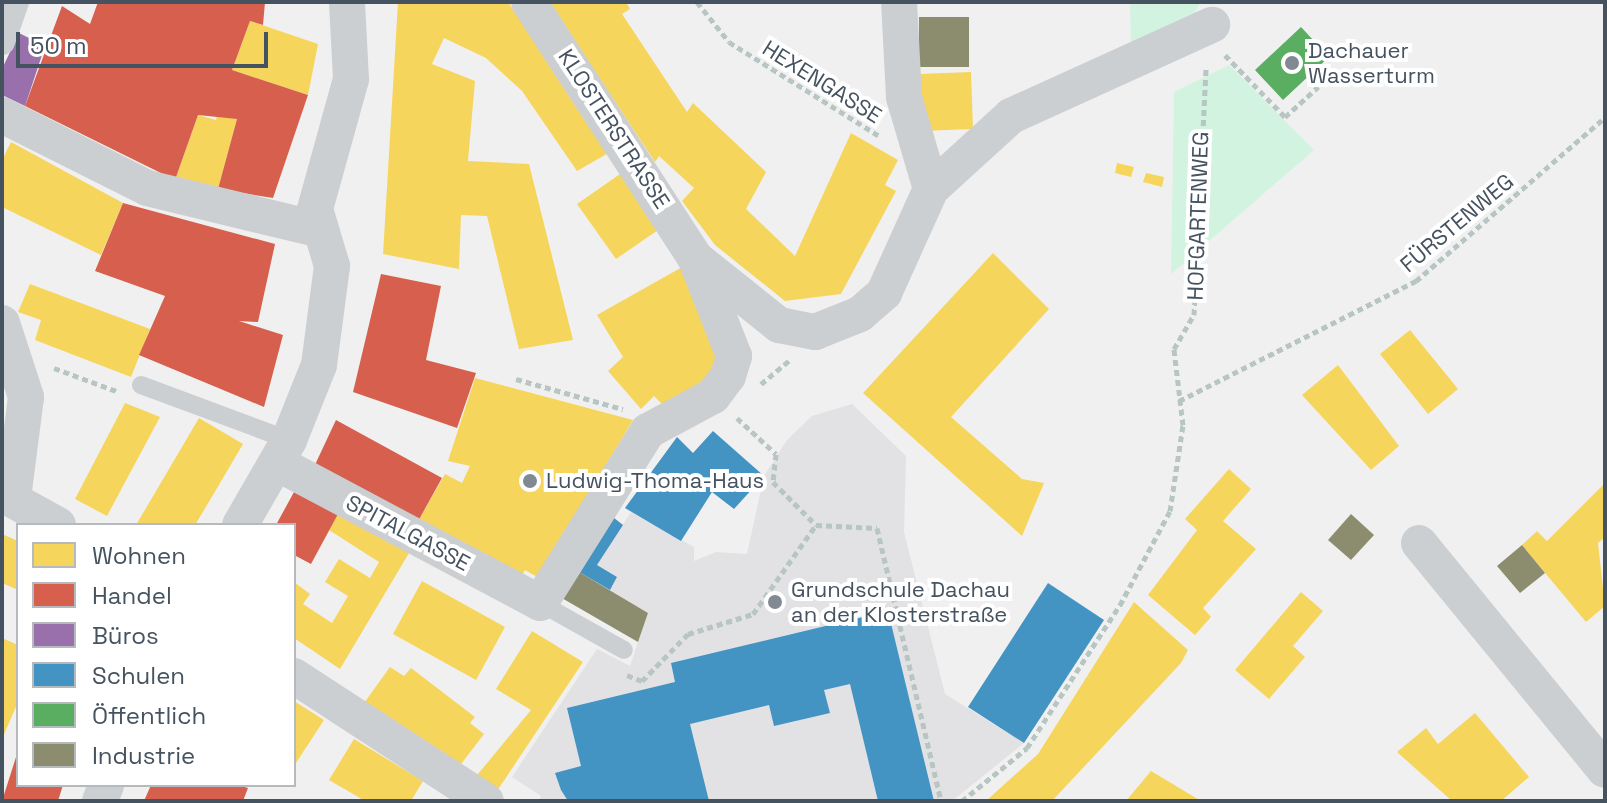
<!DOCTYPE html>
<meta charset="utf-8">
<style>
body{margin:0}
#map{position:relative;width:1607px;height:803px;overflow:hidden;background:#f1f0f0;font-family:"Space Grotesk",sans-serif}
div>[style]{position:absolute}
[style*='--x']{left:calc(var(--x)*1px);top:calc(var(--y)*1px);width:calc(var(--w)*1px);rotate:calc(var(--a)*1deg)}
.education>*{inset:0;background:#e2e1e3}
.green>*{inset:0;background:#d2f3df}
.homes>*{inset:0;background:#f6d55c}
.shops>*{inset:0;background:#d6604d}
.offices>*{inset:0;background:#9970ab}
.schools>*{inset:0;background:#4393c3}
.public>*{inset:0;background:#5aae61}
.industry>*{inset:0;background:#8c8c6e}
.path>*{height:5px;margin-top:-2.5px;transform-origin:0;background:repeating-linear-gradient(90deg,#b7c6c2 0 6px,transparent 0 10px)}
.service>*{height:18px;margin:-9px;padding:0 9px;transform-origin:9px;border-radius:9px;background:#cccfd1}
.pedestrian>*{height:26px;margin:-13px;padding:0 13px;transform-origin:13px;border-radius:13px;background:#cccfd1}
.minor>*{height:36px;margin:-18px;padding:0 18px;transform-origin:18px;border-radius:18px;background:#cccfd1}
.dots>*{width:22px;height:22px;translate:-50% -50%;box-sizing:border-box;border:4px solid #fff;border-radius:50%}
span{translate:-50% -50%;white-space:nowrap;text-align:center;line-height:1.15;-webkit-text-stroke:8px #fff;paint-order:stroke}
.poi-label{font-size:22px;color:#45525f}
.left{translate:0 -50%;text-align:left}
.street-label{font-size:22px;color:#45525f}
.frame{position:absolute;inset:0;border:4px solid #45525f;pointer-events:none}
.legend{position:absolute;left:16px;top:523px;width:280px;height:264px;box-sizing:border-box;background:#fff;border:2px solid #b5babf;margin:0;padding:10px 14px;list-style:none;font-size:24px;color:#45525f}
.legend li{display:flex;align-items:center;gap:16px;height:40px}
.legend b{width:40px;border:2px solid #b5babf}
.scale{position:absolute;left:16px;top:32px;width:252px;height:36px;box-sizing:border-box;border:4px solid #45525f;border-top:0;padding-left:10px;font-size:24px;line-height:28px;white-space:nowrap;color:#45525f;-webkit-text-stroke:6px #fff;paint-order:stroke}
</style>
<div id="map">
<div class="education">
<i style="clip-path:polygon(852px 404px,906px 456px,904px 532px,945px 694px,1024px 743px,952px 801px,538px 801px,541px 796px,512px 777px,597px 649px,630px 666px,648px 613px,610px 590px,617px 577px,597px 565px,631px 512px,694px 547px,694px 561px,716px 552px,747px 554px,764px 476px,787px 440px,812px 416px)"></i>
</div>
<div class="green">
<i style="clip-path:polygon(1130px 2px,1201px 2px,1190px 21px,1131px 44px)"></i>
<i style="clip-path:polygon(1229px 65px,1314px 150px,1171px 274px,1174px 92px)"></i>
</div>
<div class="homes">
<i style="clip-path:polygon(398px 2px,508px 2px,612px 151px,577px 171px,522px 91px,486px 58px,444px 38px,432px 64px,475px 81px,468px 161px,529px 164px,573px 340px,519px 349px,487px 216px,461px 215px,459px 269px,383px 254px)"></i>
<i style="clip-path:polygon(549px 2px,626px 2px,630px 9px,622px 14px,687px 112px,693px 103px,766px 172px,746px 209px,795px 256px,851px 133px,898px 160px,885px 185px,896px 191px,841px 294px,785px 301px,715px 245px,682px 201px,694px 188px,659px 156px,655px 162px)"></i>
<i style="clip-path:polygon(250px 21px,318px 44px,308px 95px,232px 70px)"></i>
<i style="clip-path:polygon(971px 72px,973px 129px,922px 131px,920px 74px)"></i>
<i style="clip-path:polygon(218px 112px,237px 119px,218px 189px,175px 180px,198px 115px,216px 120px)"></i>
<i style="clip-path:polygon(11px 142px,123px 203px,101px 255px,2px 207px,2px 160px)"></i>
<i style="clip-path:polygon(1117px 163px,1134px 167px,1131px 177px,1115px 173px)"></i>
<i style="clip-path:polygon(623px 172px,661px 228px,616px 259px,577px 204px)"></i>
<i style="clip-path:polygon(1146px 173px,1164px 177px,1162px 187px,1143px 182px)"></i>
<i style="clip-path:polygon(993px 253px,1049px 309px,951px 417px,1022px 479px,1044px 483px,1022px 536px,863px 393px)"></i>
<i style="clip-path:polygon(684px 266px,724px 341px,708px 377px,665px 407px,654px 396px,641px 409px,608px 371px,623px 357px,597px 315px)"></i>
<i style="clip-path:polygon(30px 284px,150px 329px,131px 377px,35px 340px,41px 320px,18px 312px)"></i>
<i style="clip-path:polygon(1410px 330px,1458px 389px,1428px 414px,1380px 354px)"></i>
<i style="clip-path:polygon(1338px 365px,1399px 446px,1371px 470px,1302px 395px)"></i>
<i style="clip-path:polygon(475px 378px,633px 420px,539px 578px,525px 570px,517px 585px,416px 525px,445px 474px,462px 483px,470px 466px,448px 461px)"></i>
<i style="clip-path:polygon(125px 403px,160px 417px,107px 516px,75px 499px)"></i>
<i style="clip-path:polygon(199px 418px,243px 444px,210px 500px,195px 525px,136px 525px)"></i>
<i style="clip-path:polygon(1229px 469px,1251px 489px,1223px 521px,1256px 549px,1203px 608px,1211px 617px,1195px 635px,1148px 595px,1197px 530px,1185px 519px)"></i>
<i style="clip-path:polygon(1605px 483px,1605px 537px,1598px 543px,1605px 606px,1586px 622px,1522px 545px,1537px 531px,1547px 541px)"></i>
<i style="clip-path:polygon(338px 514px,409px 553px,340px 669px,294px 638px,294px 582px,310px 594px,303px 604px,332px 623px,348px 596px,325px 582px,339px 559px,370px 578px,379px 562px,329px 530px)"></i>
<i style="clip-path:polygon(2px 534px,18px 541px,18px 590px,2px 583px)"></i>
<i style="clip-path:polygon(422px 581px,505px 627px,476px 680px,393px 634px)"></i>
<i style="clip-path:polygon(1301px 592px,1323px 611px,1293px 646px,1305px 657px,1269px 699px,1235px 670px)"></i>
<i style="clip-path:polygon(1134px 602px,1188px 650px,1181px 663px,1052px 801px,986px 801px,1038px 754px)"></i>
<i style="clip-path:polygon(532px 631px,583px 662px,495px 794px,473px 780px,531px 710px,496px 689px)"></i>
<i style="clip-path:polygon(2px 638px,18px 645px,18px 702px,2px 739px)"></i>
<i style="clip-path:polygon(390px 667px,404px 676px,411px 668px,475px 717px,470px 723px,484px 734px,455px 772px,364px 703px)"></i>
<i style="clip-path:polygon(294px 701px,324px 720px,294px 766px)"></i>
<i style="clip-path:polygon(1475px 713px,1529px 777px,1501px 801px,1452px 801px,1397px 752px,1426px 728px,1438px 744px)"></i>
<i style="clip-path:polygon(354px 739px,423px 781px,411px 801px,365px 801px,329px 780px)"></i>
<i style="clip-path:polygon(1151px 771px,1201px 801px,1126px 801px)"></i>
</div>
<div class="shops">
<i style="clip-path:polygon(98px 2px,265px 2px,263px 25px,250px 21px,232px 70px,308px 95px,273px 198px,218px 189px,237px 119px,198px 115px,175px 180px,25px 106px,62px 6px,90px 24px)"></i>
<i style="clip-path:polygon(123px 203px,275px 244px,258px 322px,239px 321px,283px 335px,264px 407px,139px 355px,165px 296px,95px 271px)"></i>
<i style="clip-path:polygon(381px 274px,441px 286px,426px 360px,476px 373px,457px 428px,353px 392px)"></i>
<i style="clip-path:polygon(336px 420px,442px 478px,416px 525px,313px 469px)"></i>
<i style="clip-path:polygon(294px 492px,338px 514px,311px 564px,294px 555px,294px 525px,276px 525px)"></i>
<i style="clip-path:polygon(17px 754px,18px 785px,63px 785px,58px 801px,2px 801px)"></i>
<i style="clip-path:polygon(151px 785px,238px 785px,248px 788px,243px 801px,144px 801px)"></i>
</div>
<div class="offices">
<i style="clip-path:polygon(19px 33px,45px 46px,25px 106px,2px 95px,2px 69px)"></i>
</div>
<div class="schools">
<i style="clip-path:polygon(713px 431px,764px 476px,734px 509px,712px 492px,681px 541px,625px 508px,677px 437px,693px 453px)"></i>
<i style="clip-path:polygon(609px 514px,623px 525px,597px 565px,617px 577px,610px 590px,579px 572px)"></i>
<i style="clip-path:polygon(1048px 583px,1104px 620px,1024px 743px,968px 707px)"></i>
<i style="clip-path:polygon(888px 611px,934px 801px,878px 801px,850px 684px,824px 690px,830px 713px,774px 726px,769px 705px,690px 724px,709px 801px,568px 801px,561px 790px,555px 773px,581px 766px,567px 708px,675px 682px,671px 663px)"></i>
</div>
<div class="public">
<i style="clip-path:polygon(1301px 27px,1329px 57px,1283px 100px,1255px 70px)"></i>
</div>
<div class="industry">
<i style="clip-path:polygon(919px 17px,969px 17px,969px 67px,919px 67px)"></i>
<i style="clip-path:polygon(1351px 514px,1374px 535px,1351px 560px,1328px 540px)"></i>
<i style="clip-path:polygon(1522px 545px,1545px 573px,1520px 593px,1497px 566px)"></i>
<i style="clip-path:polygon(579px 572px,648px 613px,638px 642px,560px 597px)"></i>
</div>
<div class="path">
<i style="--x:697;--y:2;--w:51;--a:51.3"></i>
<i style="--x:729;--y:42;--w:176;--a:32"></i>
<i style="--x:1225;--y:55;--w:86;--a:45.9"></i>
<i style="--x:1285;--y:117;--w:45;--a:-42.3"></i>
<i style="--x:1318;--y:87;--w:14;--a:-135"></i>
<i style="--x:54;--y:368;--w:69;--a:20.3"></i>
<i style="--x:516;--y:379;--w:111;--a:15.7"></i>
<i style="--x:761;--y:384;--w:38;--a:-40"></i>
<i style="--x:1179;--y:401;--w:266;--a:-26.9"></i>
<i style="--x:1416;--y:281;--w:250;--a:-40.9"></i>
<i style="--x:737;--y:418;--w:53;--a:42.7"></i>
<i style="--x:776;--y:454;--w:28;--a:96"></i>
<i style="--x:773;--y:482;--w:61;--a:45"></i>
<i style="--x:816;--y:525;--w:61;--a:2.8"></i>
<i style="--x:877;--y:528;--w:280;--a:76.8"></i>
<i style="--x:627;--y:675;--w:16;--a:22"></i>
<i style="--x:642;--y:681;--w:66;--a:-45.6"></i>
<i style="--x:688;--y:634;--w:68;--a:-17.1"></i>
<i style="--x:753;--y:614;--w:109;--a:-54.7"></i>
<i style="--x:962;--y:801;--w:84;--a:-39.2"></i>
<i style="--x:1027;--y:748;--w:171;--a:-57"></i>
<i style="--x:1120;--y:605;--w:106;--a:-62"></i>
<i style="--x:1170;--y:511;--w:87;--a:-81.4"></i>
<i style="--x:1183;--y:425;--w:77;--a:-96.8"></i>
<i style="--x:1174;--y:349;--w:39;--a:-60"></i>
<i style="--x:1194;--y:315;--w:249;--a:-87.2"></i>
</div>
<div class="service">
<i style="--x:141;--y:385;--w:158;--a:20.4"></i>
<i style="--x:540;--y:603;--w:96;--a:29.2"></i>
</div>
<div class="pedestrian">
<i style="--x:2;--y:42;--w:42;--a:-70.7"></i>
</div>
<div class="minor">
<i style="--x:529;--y:2;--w:305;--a:57"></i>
<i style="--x:695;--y:258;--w:107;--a:38.6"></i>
<i style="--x:779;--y:325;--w:37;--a:11"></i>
<i style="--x:815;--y:332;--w:48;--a:-21.8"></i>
<i style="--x:860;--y:314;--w:32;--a:-41"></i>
<i style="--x:884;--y:293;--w:114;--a:-65.7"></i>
<i style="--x:931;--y:189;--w:96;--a:-106.4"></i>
<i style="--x:904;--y:97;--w:95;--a:-93"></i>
<i style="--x:2;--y:115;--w:162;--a:26.7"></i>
<i style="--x:147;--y:188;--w:178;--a:13.6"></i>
<i style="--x:931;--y:189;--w:108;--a:-42.4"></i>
<i style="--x:1011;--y:116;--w:221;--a:-24.4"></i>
<i style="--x:2;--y:323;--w:78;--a:72"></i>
<i style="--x:26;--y:397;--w:102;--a:97.3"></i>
<i style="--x:277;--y:463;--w:298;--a:28"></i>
<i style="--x:540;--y:603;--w:203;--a:-57.9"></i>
<i style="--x:648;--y:431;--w:74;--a:-28.3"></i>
<i style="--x:713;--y:396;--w:25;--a:-53"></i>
<i style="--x:728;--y:376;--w:21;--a:-73"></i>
<i style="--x:734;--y:356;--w:101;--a:-111.5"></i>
<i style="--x:2;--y:494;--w:64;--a:29"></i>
<i style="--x:240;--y:525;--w:98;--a:-60"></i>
<i style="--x:289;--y:440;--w:81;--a:-68.2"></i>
<i style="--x:319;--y:365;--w:100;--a:-82.5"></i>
<i style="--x:332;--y:266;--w:59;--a:-106.6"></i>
<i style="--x:315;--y:209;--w:135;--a:-74.5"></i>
<i style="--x:351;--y:79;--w:77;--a:-93"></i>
<i style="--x:1419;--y:543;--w:293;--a:50.7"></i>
<i style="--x:294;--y:676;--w:229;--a:33.1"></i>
<i style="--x:100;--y:801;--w:17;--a:-69"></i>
</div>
<div class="dots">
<i style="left:1292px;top:63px;background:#818992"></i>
<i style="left:530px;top:481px;background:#818992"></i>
<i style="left:775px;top:602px;background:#818992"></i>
</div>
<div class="poi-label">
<span class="left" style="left:1308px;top:63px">Dachauer<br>Wasserturm</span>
<span class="left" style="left:546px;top:481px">Ludwig-Thoma-Haus</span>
<span class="left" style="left:791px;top:602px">Grundschule Dachau<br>an der Klosterstraße</span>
</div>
<div class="street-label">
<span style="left:822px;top:82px;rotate:32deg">HEXENGASSE</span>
<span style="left:614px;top:129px;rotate:57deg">KLOSTERSTRASSE</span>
<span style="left:1198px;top:216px;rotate:-88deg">HOFGARTENWEG</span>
<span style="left:1457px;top:223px;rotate:-40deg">FÜRSTENWEG</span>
<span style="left:408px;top:533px;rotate:28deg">SPITALGASSE</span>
</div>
<div class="frame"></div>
<ul class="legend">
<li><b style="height:22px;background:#f6d55c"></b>Wohnen</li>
<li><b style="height:22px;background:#d6604d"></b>Handel</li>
<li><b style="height:22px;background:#9970ab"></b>Büros</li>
<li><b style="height:22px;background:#4393c3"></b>Schulen</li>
<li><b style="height:22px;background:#5aae61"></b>Öffentlich</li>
<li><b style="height:22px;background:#8c8c6e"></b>Industrie</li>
</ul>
<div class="scale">50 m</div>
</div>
